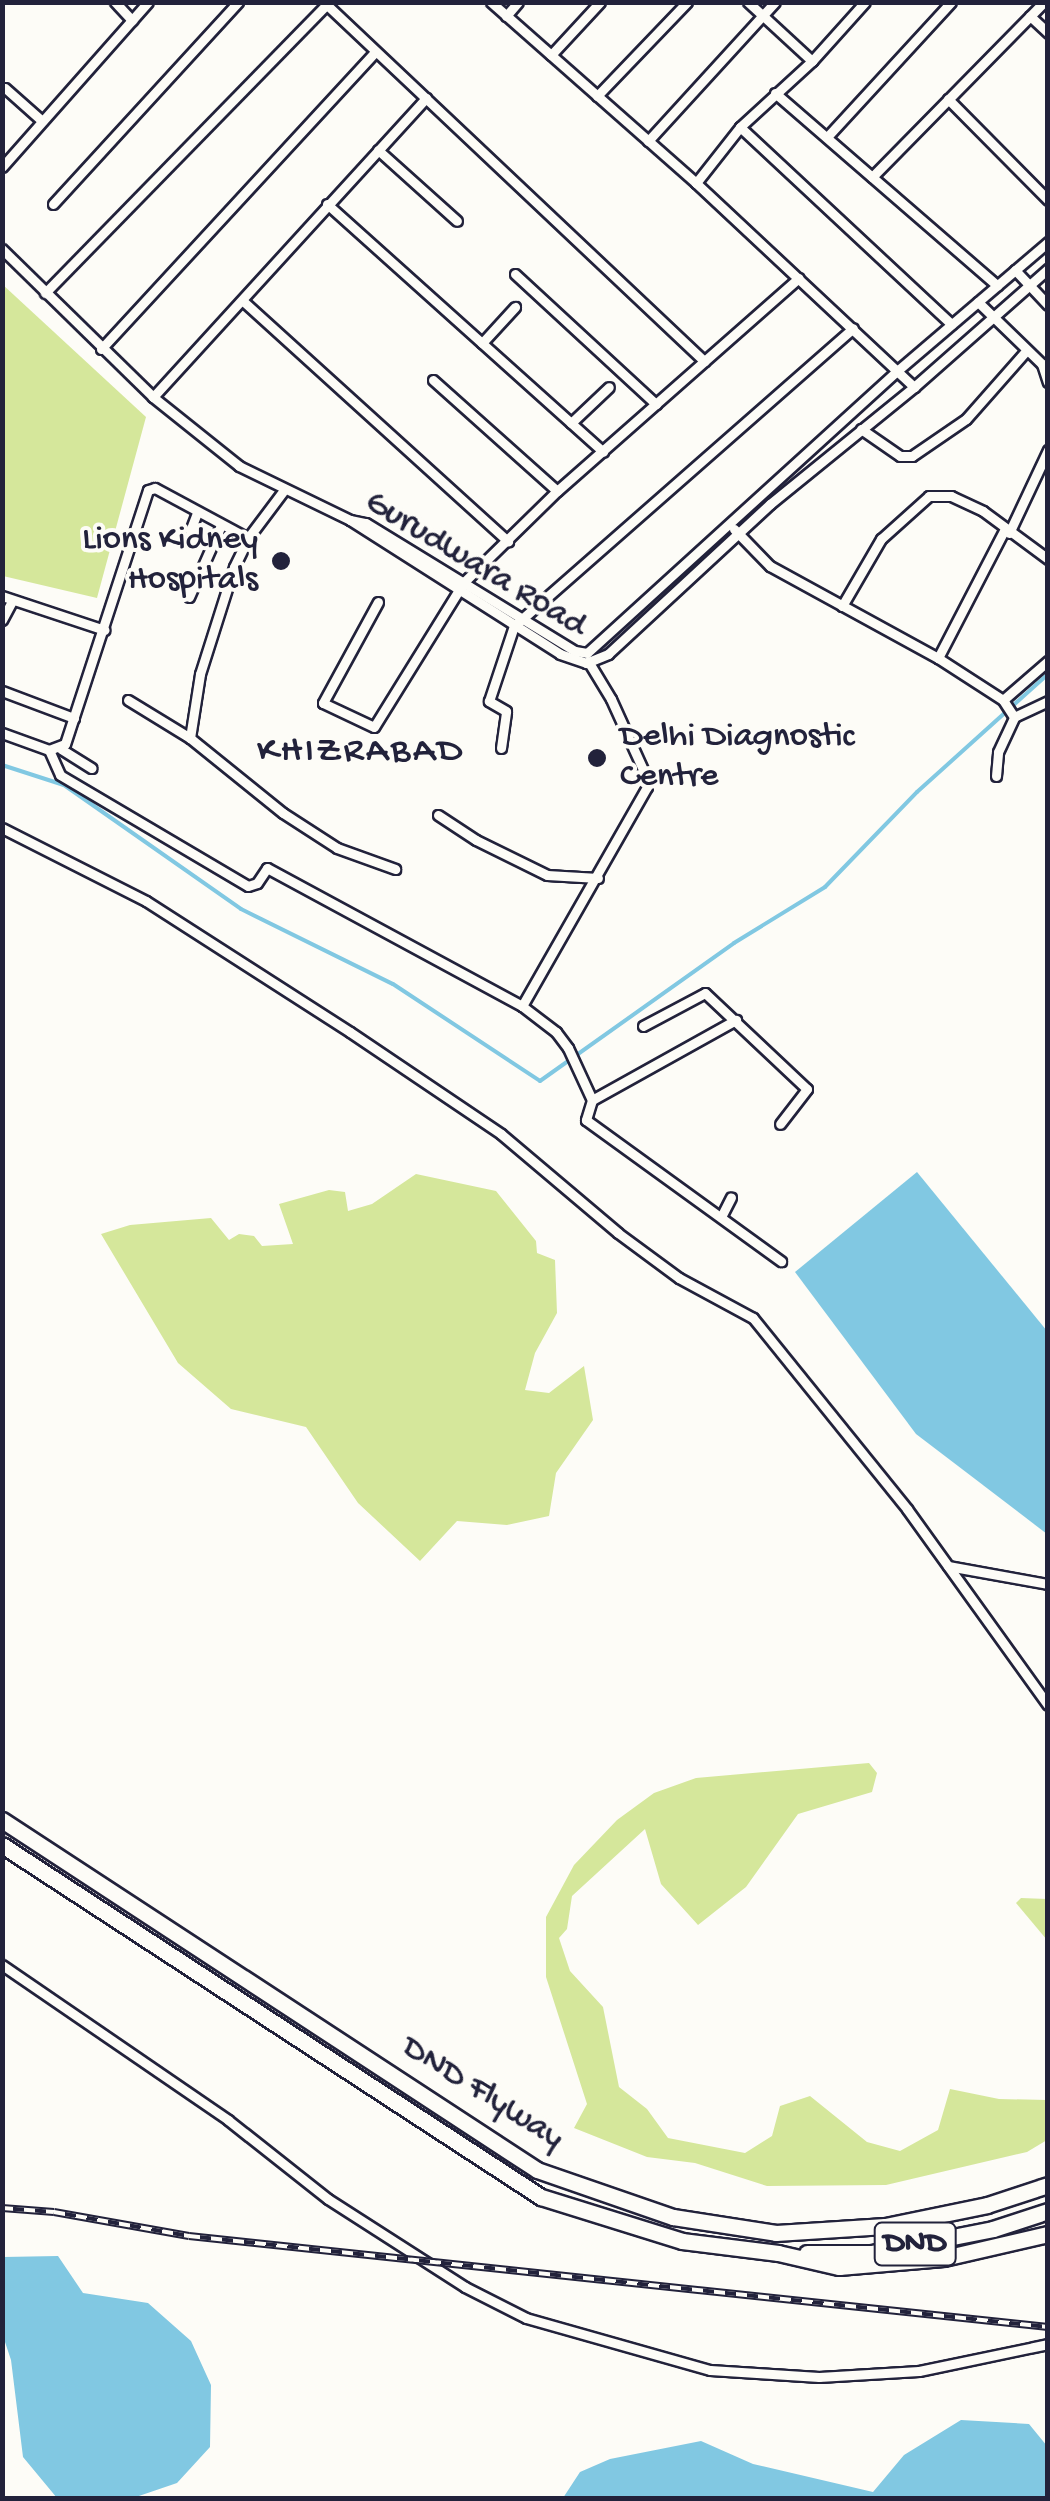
<!DOCTYPE html>
<style>
body{margin:0}
#map{position:relative;width:1050px;height:2501px;overflow:hidden;background:#fdfcf7;font-family:"Gochi Hand",sans-serif}
div>[style]{position:absolute}
[style*='--x']{left:calc(var(--x)*1px);top:calc(var(--y)*1px);width:calc(var(--w)*1px);rotate:calc(var(--a)*1deg)}
.green>*{inset:0;background:#d5e79b}
.water>*{inset:0;background:#81c8e2}
.stream>*{height:4px;margin:-2px;padding:0 2px;transform-origin:2px;border-radius:2px;background:#81c8e2}
.roads{filter:drop-shadow(2px 0 #22223b) drop-shadow(-2px 0 #22223b) drop-shadow(0 2px #22223b) drop-shadow(0 -2px #22223b)}
.minor>*{height:9px;margin:-4.5px;padding:0 4.5px;transform-origin:4.5px;border-radius:4.5px;background:#fdfcf7}
.motorway>*{height:15px;margin:-7.5px;padding:0 7.5px;transform-origin:7.5px;border-radius:7.5px;background:#fdfcf7}
.rail>*{height:8px;margin-top:-4px;transform-origin:0;background:repeating-linear-gradient(90deg,#fdfcf7 0 11px,#22223b 0 22px);box-sizing:border-box;border-block:2px solid #22223b}
.dots>*{width:28px;height:28px;translate:-50% -50%;box-sizing:border-box;border:5px solid #fdfcf7;border-radius:50%}
span{translate:-50% -50%;white-space:nowrap;text-align:center;line-height:1.15;-webkit-text-stroke:8px #fdfcf7;paint-order:stroke}
.shield-label span{padding:2px 8px;background:#fdfcf7;border:2px solid;border-radius:8px;-webkit-text-stroke-width:0}
.shield-label{font-size:32px;color:#22223b;font-weight:700}
.poi-label{font-size:35px;color:#22223b}
.right{translate:-100% -50%;text-align:right}
.left{translate:0 -50%;text-align:left}
.street-label{font-size:35px;color:#22223b}
.neighbourhood-label{font-size:38px;color:#22223b;letter-spacing:2.5px}
.frame{position:absolute;inset:0;border:5px solid #22223b;pointer-events:none}
</style>
<div id="map">
<div class="green">
<i style="clip-path:polygon(2px 284px,146px 417px,97px 598px,3px 576px)"></i>
<i style="clip-path:polygon(416px 1174px,496px 1191px,536px 1241px,537px 1253px,555px 1260px,557px 1313px,535px 1353px,525px 1390px,549px 1393px,584px 1366px,593px 1420px,556px 1473px,549px 1516px,507px 1525px,457px 1521px,420px 1561px,358px 1503px,306px 1427px,231px 1409px,178px 1363px,101px 1234px,130px 1225px,211px 1218px,229px 1240px,239px 1234px,254px 1236px,262px 1246px,293px 1244px,279px 1204px,329px 1190px,345px 1192px,348px 1211px,372px 1204px)"></i>
<i style="clip-path:polygon(869px 1763px,877px 1773px,872px 1792px,798px 1814px,746px 1887px,698px 1925px,661px 1884px,645px 1829px,572px 1896px,567px 1929px,559px 1938px,570px 1971px,603px 2007px,619px 2087px,647px 2109px,668px 2138px,745px 2153px,772px 2136px,780px 2106px,810px 2096px,867px 2142px,900px 2151px,938px 2130px,950px 2089px,999px 2099px,1047px 2100px,1047px 2140px,1027px 2152px,886px 2185px,767px 2186px,695px 2163px,647px 2157px,574px 2128px,587px 2104px,546px 1977px,546px 1917px,574px 1865px,617px 1820px,654px 1793px,696px 1778px)"></i>
<i style="clip-path:polygon(1021px 1898px,1047px 1899px,1047px 1940px,1016px 1903px)"></i>
</div>
<div class="water">
<i style="clip-path:polygon(917px 1172px,1047px 1331px,1047px 1534px,916px 1434px,795px 1272px)"></i>
<i style="clip-path:polygon(58px 2256px,83px 2293px,148px 2303px,191px 2341px,211px 2385px,210px 2447px,177px 2483px,133px 2498px,57px 2498px,23px 2457px,11px 2360px,3px 2336px,3px 2257px)"></i>
<i style="clip-path:polygon(961px 2420px,1029px 2424px,1047px 2446px,1047px 2498px,563px 2498px,580px 2472px,610px 2459px,701px 2441px,753px 2464px,873px 2492px,904px 2455px)"></i>
</div>
<div class="stream">
<i style="--x:2;--y:765;--w:65;--a:17.9"></i>
<i style="--x:64;--y:785;--w:216;--a:35"></i>
<i style="--x:241;--y:909;--w:169;--a:26.3"></i>
<i style="--x:393;--y:984;--w:176;--a:33.4"></i>
<i style="--x:540;--y:1081;--w:238;--a:-35.4"></i>
<i style="--x:734;--y:943;--w:107;--a:-31.6"></i>
<i style="--x:825;--y:887;--w:132;--a:-45.9"></i>
<i style="--x:917;--y:792;--w:176;--a:-42"></i>
</div>
<div class="roads">
<div class="minor">
<i style="--x:115;--y:2;--w:25;--a:47"></i>
<i style="--x:491;--y:2;--w:273;--a:41.4"></i>
<i style="--x:696;--y:183;--w:299;--a:43.1"></i>
<i style="--x:748;--y:2;--w:87;--a:42.7"></i>
<i style="--x:327;--y:5;--w:519;--a:43.36"></i>
<i style="--x:506;--y:16;--w:18;--a:-49"></i>
<i style="--x:1030;--y:16;--w:25;--a:43"></i>
<i style="--x:551;--y:55;--w:72;--a:-47.2"></i>
<i style="--x:5;--y:88;--w:48;--a:41.6"></i>
<i style="--x:775;--y:93;--w:294;--a:40.9"></i>
<i style="--x:597;--y:96;--w:130;--a:-46.2"></i>
<i style="--x:948;--y:99;--w:142;--a:45.3"></i>
<i style="--x:740;--y:127;--w:289;--a:43"></i>
<i style="--x:827;--y:137;--w:183;--a:-47.4"></i>
<i style="--x:648;--y:141;--w:188;--a:-47.6"></i>
<i style="--x:378;--y:150;--w:106;--a:41.9"></i>
<i style="--x:2;--y:167;--w:220;--a:-48.5"></i>
<i style="--x:872;--y:177;--w:245;--a:-45.5"></i>
<i style="--x:696;--y:183;--w:71;--a:-51.8"></i>
<i style="--x:740;--y:127;--w:98;--a:-42.5"></i>
<i style="--x:812;--y:61;--w:79;--a:-48.1"></i>
<i style="--x:53;--y:204;--w:274;--a:-47.5"></i>
<i style="--x:327;--y:204;--w:371;--a:41.9"></i>
<i style="--x:2;--y:249;--w:211;--a:44.4"></i>
<i style="--x:153;--y:397;--w:110;--a:38.7"></i>
<i style="--x:239;--y:466;--w:123;--a:25.9"></i>
<i style="--x:350;--y:520;--w:249;--a:32.5"></i>
<i style="--x:560;--y:654;--w:28;--a:19"></i>
<i style="--x:586;--y:663;--w:24;--a:-22"></i>
<i style="--x:608;--y:654;--w:221;--a:-42.8"></i>
<i style="--x:770;--y:504;--w:186;--a:-39.1"></i>
<i style="--x:914;--y:387;--w:179;--a:-41.4"></i>
<i style="--x:1015;--y:270;--w:48;--a:46.7"></i>
<i style="--x:515;--y:274;--w:192;--a:42.7"></i>
<i style="--x:45;--y:293;--w:407;--a:-45.7"></i>
<i style="--x:243;--y:301;--w:358;--a:42.2"></i>
<i style="--x:978;--y:302;--w:89;--a:44.1"></i>
<i style="--x:1042;--y:364;--w:19;--a:72"></i>
<i style="--x:482;--y:343;--w:49;--a:-47.5"></i>
<i style="--x:101;--y:349;--w:404;--a:-47.3"></i>
<i style="--x:433;--y:380;--w:166;--a:41.8"></i>
<i style="--x:153;--y:397;--w:405;--a:-47.6"></i>
<i style="--x:571;--y:423;--w:52;--a:-43.5"></i>
<i style="--x:861;--y:429;--w:47;--a:34.7"></i>
<i style="--x:900;--y:456;--w:12;--a:0"></i>
<i style="--x:912;--y:456;--w:65;--a:-34.4"></i>
<i style="--x:966;--y:419;--w:91;--a:-48.6"></i>
<i style="--x:350;--y:520;--w:16;--a:11"></i>
<i style="--x:366;--y:523;--w:245;--a:31.5"></i>
<i style="--x:575;--y:651;--w:12;--a:9"></i>
<i style="--x:587;--y:653;--w:419;--a:-42.3"></i>
<i style="--x:897;--y:371;--w:199;--a:-40.5"></i>
<i style="--x:734;--y:529;--w:52;--a:45.8"></i>
<i style="--x:770;--y:566;--w:192;--a:28.7"></i>
<i style="--x:938;--y:658;--w:77;--a:32.9"></i>
<i style="--x:1003;--y:700;--w:20;--a:57"></i>
<i style="--x:190;--y:531;--w:19;--a:-69"></i>
<i style="--x:1009;--y:533;--w:92;--a:-64.8"></i>
<i style="--x:2;--y:596;--w:108;--a:18.3"></i>
<i style="--x:189;--y:597;--w:79;--a:-66"></i>
<i style="--x:378;--y:602;--w:115;--a:118.6"></i>
<i style="--x:323;--y:703;--w:56;--a:25.2"></i>
<i style="--x:374;--y:727;--w:171;--a:-58.2"></i>
<i style="--x:464;--y:582;--w:130;--a:-44.4"></i>
<i style="--x:557;--y:491;--w:322;--a:-41.4"></i>
<i style="--x:842;--y:606;--w:78;--a:-59.8"></i>
<i style="--x:881;--y:539;--w:64;--a:-41.9"></i>
<i style="--x:929;--y:496;--w:22;--a:0"></i>
<i style="--x:951;--y:496;--w:35;--a:25"></i>
<i style="--x:983;--y:511;--w:81;--a:36.4"></i>
<i style="--x:2;--y:620;--w:21;--a:-62"></i>
<i style="--x:938;--y:658;--w:145;--a:-62.6"></i>
<i style="--x:2;--y:691;--w:77;--a:20.6"></i>
<i style="--x:128;--y:700;--w:73;--a:31.5"></i>
<i style="--x:190;--y:738;--w:119;--a:38.9"></i>
<i style="--x:283;--y:813;--w:64;--a:32.9"></i>
<i style="--x:337;--y:848;--w:62;--a:19.9"></i>
<i style="--x:1003;--y:700;--w:60;--a:-40.9"></i>
<i style="--x:2;--y:733;--w:50;--a:19.9"></i>
<i style="--x:190;--y:738;--w:65;--a:-81.1"></i>
<i style="--x:200;--y:674;--w:112;--a:-72.4"></i>
<i style="--x:234;--y:567;--w:32;--a:-64"></i>
<i style="--x:248;--y:538;--w:60;--a:-53.1"></i>
<i style="--x:501;--y:748;--w:37;--a:-82"></i>
<i style="--x:506;--y:711;--w:20;--a:-150"></i>
<i style="--x:489;--y:701;--w:79;--a:-71.6"></i>
<i style="--x:514;--y:626;--w:451;--a:-41.3"></i>
<i style="--x:61;--y:749;--w:36;--a:32"></i>
<i style="--x:49;--y:750;--w:27;--a:66"></i>
<i style="--x:60;--y:775;--w:218;--a:30.6"></i>
<i style="--x:248;--y:886;--w:9;--a:-18"></i>
<i style="--x:257;--y:883;--w:18;--a:-56"></i>
<i style="--x:267;--y:868;--w:290;--a:28.4"></i>
<i style="--x:522;--y:1006;--w:43;--a:37.4"></i>
<i style="--x:556;--y:1032;--w:20;--a:53"></i>
<i style="--x:568;--y:1048;--w:57;--a:65.2"></i>
<i style="--x:592;--y:1100;--w:21;--a:107"></i>
<i style="--x:586;--y:1120;--w:241;--a:35.9"></i>
<i style="--x:49;--y:750;--w:17;--a:-21"></i>
<i style="--x:65;--y:744;--w:267;--a:-71.9"></i>
<i style="--x:148;--y:490;--w:7;--a:-16"></i>
<i style="--x:155;--y:488;--w:106;--a:28.3"></i>
<i style="--x:996;--y:776;--w:24;--a:-85"></i>
<i style="--x:998;--y:752;--w:38;--a:-65"></i>
<i style="--x:1014;--y:717;--w:38;--a:-25"></i>
<i style="--x:438;--y:815;--w:45;--a:33.3"></i>
<i style="--x:476;--y:840;--w:79;--a:26.2"></i>
<i style="--x:547;--y:875;--w:51;--a:3.4"></i>
<i style="--x:2;--y:828;--w:161;--a:26.9"></i>
<i style="--x:146;--y:901;--w:242;--a:32.7"></i>
<i style="--x:350;--y:1032;--w:182;--a:34"></i>
<i style="--x:501;--y:1134;--w:153;--a:40.2"></i>
<i style="--x:618;--y:1233;--w:76;--a:36.4"></i>
<i style="--x:679;--y:1278;--w:84;--a:28.4"></i>
<i style="--x:753;--y:1318;--w:245;--a:51.1"></i>
<i style="--x:907;--y:1509;--w:241;--a:54.3"></i>
<i style="--x:522;--y:1006;--w:252;--a:-60.3"></i>
<i style="--x:647;--y:787;--w:13;--a:-99"></i>
<i style="--x:645;--y:774;--w:82;--a:-114.4"></i>
<i style="--x:611;--y:699;--w:44;--a:-121.2"></i>
<i style="--x:643;--y:1026;--w:70;--a:-28"></i>
<i style="--x:705;--y:993;--w:140;--a:43.3"></i>
<i style="--x:807;--y:1089;--w:44;--a:127.6"></i>
<i style="--x:592;--y:1100;--w:165;--a:-29.1"></i>
<i style="--x:721;--y:1217;--w:22;--a:-63"></i>
<i style="--x:948;--y:1566;--w:102;--a:10.2"></i>
<i style="--x:2;--y:1965;--w:274;--a:34.4"></i>
<i style="--x:228;--y:2120;--w:127;--a:38.3"></i>
<i style="--x:328;--y:2199;--w:163;--a:32.7"></i>
<i style="--x:465;--y:2287;--w:68;--a:26.9"></i>
<i style="--x:526;--y:2318;--w:191;--a:15.8"></i>
<i style="--x:710;--y:2370;--w:109;--a:3.7"></i>
<i style="--x:819;--y:2377;--w:100;--a:-3.4"></i>
<i style="--x:919;--y:2371;--w:132;--a:-11.8"></i>
</div>
<div class="motorway">
<i style="--x:2;--y:1820;--w:639;--a:33.19"></i>
<i style="--x:537;--y:2170;--w:144;--a:19.1"></i>
<i style="--x:673;--y:2217;--w:104;--a:8.8"></i>
<i style="--x:776;--y:2233;--w:109;--a:-3.7"></i>
<i style="--x:885;--y:2226;--w:104;--a:-11.6"></i>
<i style="--x:987;--y:2205;--w:64;--a:-18.2"></i>
<i style="--x:2;--y:1845;--w:644;--a:33.15"></i>
<i style="--x:541;--y:2197;--w:148;--a:17.3"></i>
<i style="--x:682;--y:2241;--w:97;--a:7.1"></i>
<i style="--x:778;--y:2253;--w:63;--a:12.9"></i>
<i style="--x:839;--y:2267;--w:105;--a:-4.9"></i>
<i style="--x:944;--y:2258;--w:107;--a:-13"></i>
<i style="--x:807;--y:2253;--w:64;--a:0"></i>
<i style="--x:871;--y:2253;--w:124;--a:-11.1"></i>
<i style="--x:993;--y:2229;--w:58;--a:-18.1"></i>
</div>
</div>
<div class="rail">
<i style="--x:2;--y:2208;--w:52;--a:4.4"></i>
<i style="--x:54;--y:2212;--w:137;--a:10.1"></i>
<i style="--x:189;--y:2236;--w:864;--a:6.05"></i>
</div>
<div class="dots">
<i style="left:281px;top:561px;background:#22223b"></i>
<i style="left:597px;top:758px;background:#22223b"></i>
</div>
<div class="shield-label">
<span style="left:915px;top:2244px">DND</span>
</div>
<div class="poi-label">
<span class="right" style="left:258px;top:561px">Lions Kidney<br>Hospitals</span>
<span class="left" style="left:620px;top:758px">Delhi Diagnostic<br>Centre</span>
</div>
<div class="street-label">
<span style="left:475px;top:565px;rotate:31deg">Gurudwara Road</span>
<span style="left:482px;top:2094px;rotate:32deg">DND Flyway</span>
</div>
<div class="neighbourhood-label">
<span style="left:361px;top:753px">KHIZRABAD</span>
</div>
<div class="frame"></div>
</div>
